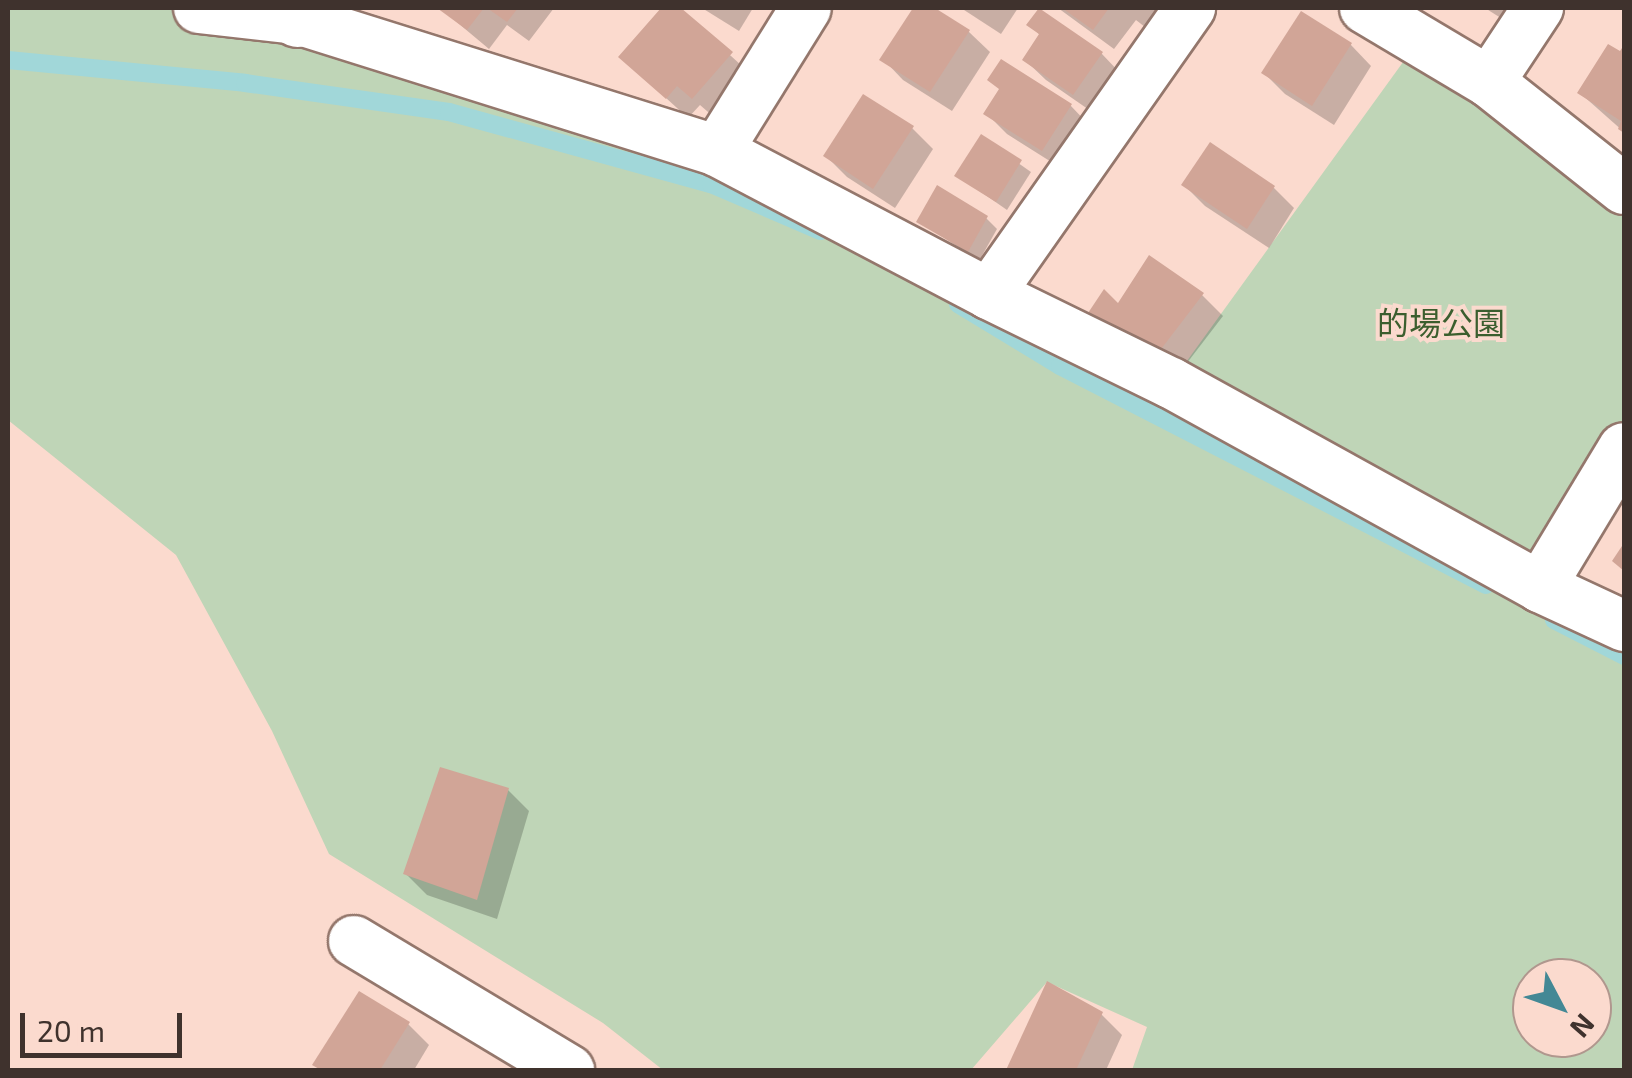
<!DOCTYPE html>
<meta charset="utf-8">
<style>
body{margin:0}
#map{position:relative;width:1632px;height:1078px;overflow:hidden;background:#fbdace;font-family:"Exo 2","Noto Sans JP",sans-serif}
div>[style]{position:absolute}
[style*='--x']{left:calc(var(--x)*1px);top:calc(var(--y)*1px);width:calc(var(--w)*1px);rotate:calc(var(--a)*1deg)}
.green>*{inset:0;background:#bfd5b7}
.shadow>*{inset:0;background:#0003}
.stream>*{height:18px;margin:-9px;padding:0 9px;transform-origin:9px;border-radius:9px;background:#a1d7d9}
.building>*{inset:0;background:#d1a597}
.roads{filter:drop-shadow(2px 0 #94776c) drop-shadow(-2px 0 #94776c) drop-shadow(0 2px #94776c) drop-shadow(0 -2px #94776c)}
.street>*{height:50px;margin:-25px;padding:0 25px;transform-origin:25px;border-radius:25px;background:#fff}
.secondary>*{height:55px;margin:-27.5px;padding:0 27.5px;transform-origin:27.5px;border-radius:27.5px;background:#fff}
span{translate:-50% -50%;white-space:nowrap;text-align:center;line-height:1.15;-webkit-text-stroke:8px #fbdace;paint-order:stroke}
.park-label{font-size:32px;color:#3b5e2e}
.frame{position:absolute;inset:0;border:10px solid #3f322d;pointer-events:none}
.north{position:absolute;left:1512px;top:958px;width:100px;height:100px;box-sizing:border-box;background:#fbdace;border:2px solid #b0978e;border-radius:50%;rotate:131deg;font-size:28px;font-weight:700;line-height:40px;text-align:center;color:#3f322d}
.north::after{content:'';display:block;margin:auto;width:35px;height:45px;background:#438895;clip-path:polygon(50% 0,100% 100%,50% 72%,0 100%)}
.scale{position:absolute;left:20px;top:1013px;width:162px;height:45px;box-sizing:border-box;border:5px solid #3f322d;border-top:0;padding-left:12px;font-size:30px;line-height:35px;white-space:nowrap;color:#3f322d;-webkit-text-stroke:8px #fbdace;paint-order:stroke}
</style>
<div id="map">
<div class="green">
<i style="clip-path:polygon(evenodd,8px 8px,199px 8px,717px 151px,1171px 383px,1419px 40px,1624px 190px,1624px 448px,1540px 587px,1624px 643px,1624px 1070px,1132px 1070px,1147px 1027px,1047px 982px,971px 1070px,663px 1070px,603px 1023px,329px 854px,272px 731px,176px 555px,8px 420px,8px 8px,1532px 978px,1592px 978px,1592px 1038px,1532px 1038px,1532px 978px)"></i>
</div>
<div class="shadow">
<i style="clip-path:polygon(440px 8px,554px 8px,529px 41px,507px 25px,489px 49px)"></i>
<i style="clip-path:polygon(664px 8px,678px 8px,752px 75px,715px 118px,700px 105px,688px 118px,621px 57px)"></i>
<i style="clip-path:polygon(702px 8px,753px 8px,739px 31px)"></i>
<i style="clip-path:polygon(916px 8px,931px 8px,969px 32px,990px 52px,952px 111px,903px 80px,883px 59px)"></i>
<i style="clip-path:polygon(961px 8px,1018px 8px,1001px 34px)"></i>
<i style="clip-path:polygon(1058px 8px,1162px 8px,1150px 31px,1136px 20px,1114px 49px)"></i>
<i style="clip-path:polygon(1485px 8px,1512px 8px,1504px 20px)"></i>
<i style="clip-path:polygon(1039px 11px,1102px 54px,1122px 75px,1095px 114px,1046px 80px,1025px 60px,1041px 36px,1029px 24px)"></i>
<i style="clip-path:polygon(1302px 14px,1351px 45px,1371px 66px,1334px 125px,1285px 94px,1264px 73px)"></i>
<i style="clip-path:polygon(1624px 49px,1624px 132px,1580px 93px)"></i>
<i style="clip-path:polygon(1002px 62px,1071px 106px,1091px 127px,1064px 170px,1007px 134px,986px 113px,1001px 90px)"></i>
<i style="clip-path:polygon(912px 128px,933px 149px,895px 208px,847px 177px,826px 156px)"></i>
<i style="clip-path:polygon(981px 137px,1031px 172px,1007px 210px,958px 176px)"></i>
<i style="clip-path:polygon(1184px 185px,1274px 188px,1294px 208px,1269px 248px,1205px 206px)"></i>
<i style="clip-path:polygon(986px 218px,997px 229px,979px 261px,919px 221px)"></i>
<i style="clip-path:polygon(1202px 295px,1223px 316px,1177px 376px,1118px 307px)"></i>
<i style="clip-path:polygon(508px 790px,529px 811px,497px 919px,427px 895px,406px 874px)"></i>
<i style="clip-path:polygon(1048px 985px,1101px 1014px,1122px 1035px,1106px 1070px,1009px 1070px)"></i>
<i style="clip-path:polygon(408px 1024px,429px 1045px,414px 1070px,321px 1070px,316px 1065px)"></i>
</div>
<div class="stream">
<i style="--x:8;--y:60;--w:238;--a:5.5"></i>
<i style="--x:245;--y:83;--w:206;--a:8.1"></i>
<i style="--x:449;--y:112;--w:272;--a:15.4"></i>
<i style="--x:711;--y:184;--w:119;--a:23.3"></i>
<i style="--x:958;--y:304;--w:119;--a:31.3"></i>
<i style="--x:1060;--y:366;--w:479;--a:27.2"></i>
<i style="--x:1554;--y:620;--w:79;--a:27.2"></i>
</div>
<div class="building">
<i style="clip-path:polygon(437px 8px,484px 8px,467px 30px)"></i>
<i style="clip-path:polygon(487px 8px,518px 8px,507px 22px)"></i>
<i style="clip-path:polygon(661px 8px,681px 8px,733px 52px,692px 99px,677px 86px,666px 99px,618px 57px)"></i>
<i style="clip-path:polygon(913px 8px,935px 8px,970px 30px,930px 92px,879px 60px)"></i>
<i style="clip-path:polygon(1039px 8px,1103px 52px,1073px 95px,1022px 60px,1039px 34px,1026px 25px)"></i>
<i style="clip-path:polygon(1062px 8px,1109px 8px,1093px 30px)"></i>
<i style="clip-path:polygon(1301px 11px,1352px 43px,1312px 106px,1261px 73px)"></i>
<i style="clip-path:polygon(1608px 44px,1620px 51px,1624px 45px,1624px 133px,1618px 129px,1621px 121px,1577px 93px)"></i>
<i style="clip-path:polygon(1001px 59px,1072px 104px,1042px 151px,983px 114px,999px 89px,987px 80px)"></i>
<i style="clip-path:polygon(863px 94px,914px 126px,873px 189px,823px 156px)"></i>
<i style="clip-path:polygon(981px 134px,1022px 160px,996px 202px,954px 176px)"></i>
<i style="clip-path:polygon(1210px 142px,1275px 186px,1247px 229px,1181px 185px)"></i>
<i style="clip-path:polygon(937px 185px,988px 216px,968px 252px,916px 222px)"></i>
<i style="clip-path:polygon(1149px 255px,1204px 293px,1155px 357px,1086px 316px,1104px 289px,1118px 303px)"></i>
<i style="clip-path:polygon(1624px 543px,1624px 571px,1612px 561px)"></i>
<i style="clip-path:polygon(440px 767px,509px 788px,477px 900px,403px 874px)"></i>
<i style="clip-path:polygon(1047px 981px,1103px 1012px,1076px 1070px,1006px 1070px)"></i>
<i style="clip-path:polygon(359px 991px,410px 1022px,380px 1070px,321px 1070px,312px 1065px)"></i>
</div>
<div class="roads">
<div class="street">
<i style="--x:199;--y:8;--w:99;--a:6.4"></i>
<i style="--x:297;--y:19;--w:440;--a:17.4"></i>
<i style="--x:717;--y:151;--w:307;--a:27.7"></i>
<i style="--x:989;--y:294;--w:203;--a:26.1"></i>
<i style="--x:1171;--y:383;--w:422;--a:28.9"></i>
<i style="--x:1540;--y:587;--w:93;--a:24.9"></i>
<i style="--x:1365;--y:8;--w:144;--a:30.8"></i>
<i style="--x:1489;--y:82;--w:172;--a:38.4"></i>
<i style="--x:1489;--y:82;--w:89;--a:-56.5"></i>
<i style="--x:717;--y:151;--w:168;--a:-58.1"></i>
<i style="--x:989;--y:294;--w:350;--a:-54.9"></i>
<i style="--x:1540;--y:587;--w:162;--a:-58.9"></i>
<i style="--x:354;--y:941;--w:251;--a:31"></i>
</div>
<div class="secondary">
<i style="--x:297;--y:19;--w:13;--a:-58"></i>
</div>
</div>
<div class="park-label">
<span style="left:1441px;top:322px">的場公園</span>
</div>
<div class="frame"></div>
<div class="north">N</div>
<div class="scale">20 m</div>
</div>
